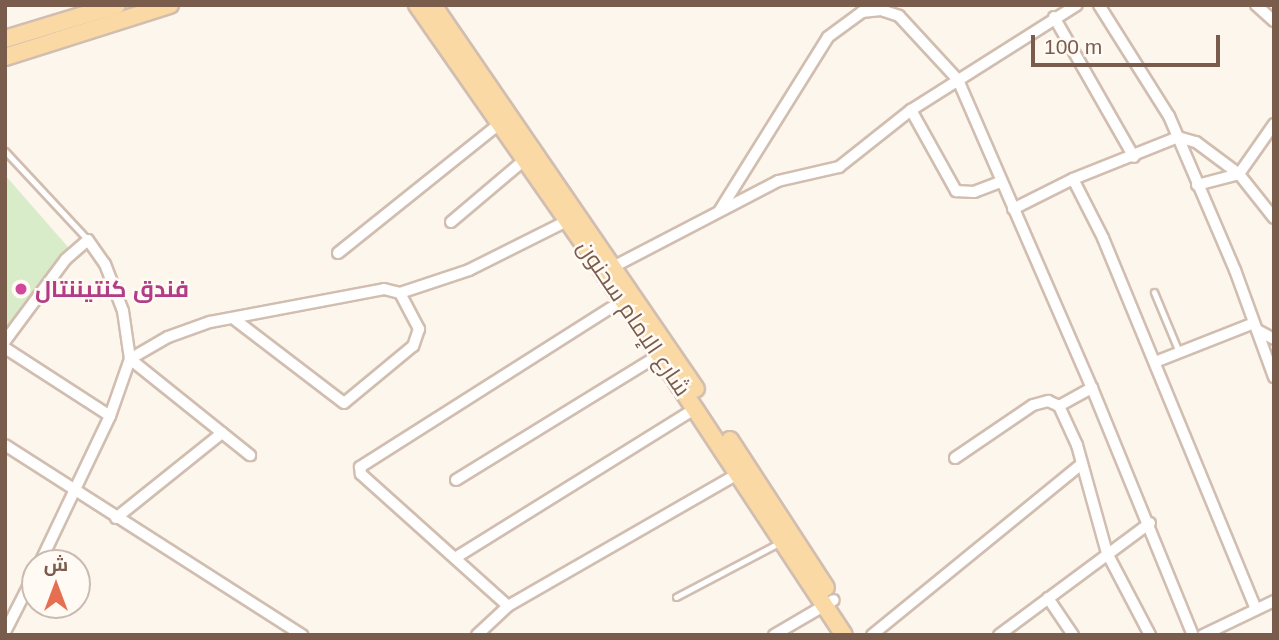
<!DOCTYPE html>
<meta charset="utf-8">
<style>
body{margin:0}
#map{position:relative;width:1279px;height:640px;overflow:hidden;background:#fdf6ec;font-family:Helvetica,Cairo,sans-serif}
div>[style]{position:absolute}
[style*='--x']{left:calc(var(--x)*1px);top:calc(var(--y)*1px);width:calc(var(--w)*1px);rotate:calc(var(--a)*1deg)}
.green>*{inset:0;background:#d8ecc9}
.roads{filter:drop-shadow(2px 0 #d1beb0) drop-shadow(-2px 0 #d1beb0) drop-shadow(0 2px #d1beb0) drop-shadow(0 -2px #d1beb0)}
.lane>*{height:5px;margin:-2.5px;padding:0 2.5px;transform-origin:2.5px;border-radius:2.5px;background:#fff}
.street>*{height:10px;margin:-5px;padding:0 5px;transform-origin:5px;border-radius:5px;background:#fff}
.primary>*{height:16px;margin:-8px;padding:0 8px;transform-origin:8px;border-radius:8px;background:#fbd9a5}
.dots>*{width:19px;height:19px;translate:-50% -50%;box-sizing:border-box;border:4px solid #fffaf3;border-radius:50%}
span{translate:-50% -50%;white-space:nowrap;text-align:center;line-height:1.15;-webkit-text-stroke:5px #fffaf3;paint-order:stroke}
.hotel-label{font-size:23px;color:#b23c85;font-weight:700}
.left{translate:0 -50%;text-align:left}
.street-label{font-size:23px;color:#7a5c4d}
.frame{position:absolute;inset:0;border:7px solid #7a5c4d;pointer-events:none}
.north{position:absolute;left:21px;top:549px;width:70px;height:70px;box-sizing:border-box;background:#fffaf3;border:2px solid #cabbb1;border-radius:50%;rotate:0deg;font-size:19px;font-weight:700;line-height:28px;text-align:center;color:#7a5c4d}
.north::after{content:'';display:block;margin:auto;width:24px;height:32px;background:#e76f51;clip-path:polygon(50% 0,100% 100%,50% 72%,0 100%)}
.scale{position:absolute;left:1031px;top:35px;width:189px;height:32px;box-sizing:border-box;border:4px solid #7a5c4d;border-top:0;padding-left:9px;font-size:21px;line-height:24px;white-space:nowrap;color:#7a5c4d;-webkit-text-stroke:5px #fffaf3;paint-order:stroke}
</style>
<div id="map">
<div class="green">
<i style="clip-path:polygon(5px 175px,68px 247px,5px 331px)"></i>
</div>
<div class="roads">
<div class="lane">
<i style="--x:5;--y:151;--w:122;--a:47"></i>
<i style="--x:1154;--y:292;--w:65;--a:67.4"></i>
<i style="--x:676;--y:597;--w:116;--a:-27.7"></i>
</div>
<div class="street">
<i style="--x:1099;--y:5;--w:131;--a:57.8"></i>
<i style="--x:1169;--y:116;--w:168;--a:66.8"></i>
<i style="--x:1235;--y:270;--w:114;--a:70"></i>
<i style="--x:1256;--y:5;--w:24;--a:42"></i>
<i style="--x:1054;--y:17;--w:161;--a:60.3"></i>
<i style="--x:911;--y:110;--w:93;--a:60.9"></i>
<i style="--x:956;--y:191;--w:18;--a:3"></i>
<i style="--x:974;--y:192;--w:28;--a:-21"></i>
<i style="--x:1073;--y:179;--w:66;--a:63"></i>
<i style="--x:1103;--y:238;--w:401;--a:67.6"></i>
<i style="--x:1197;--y:185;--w:43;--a:-14.7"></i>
<i style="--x:1239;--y:174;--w:61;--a:-55"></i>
<i style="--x:1013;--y:209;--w:67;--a:-26.6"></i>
<i style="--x:1073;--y:179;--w:113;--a:-21.8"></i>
<i style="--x:1178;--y:137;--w:19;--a:16"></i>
<i style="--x:1196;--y:142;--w:54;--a:36.7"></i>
<i style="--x:1239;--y:174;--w:56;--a:51.5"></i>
<i style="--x:720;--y:210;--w:204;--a:-58"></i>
<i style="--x:828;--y:37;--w:42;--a:-36.3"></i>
<i style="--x:862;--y:12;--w:19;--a:-6"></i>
<i style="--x:881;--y:10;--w:19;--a:18"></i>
<i style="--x:899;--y:16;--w:87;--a:47.3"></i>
<i style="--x:958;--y:80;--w:336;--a:66.5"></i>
<i style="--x:451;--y:222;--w:102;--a:-40.2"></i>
<i style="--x:338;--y:253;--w:213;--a:-38.7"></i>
<i style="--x:613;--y:267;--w:186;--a:-27.5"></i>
<i style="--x:778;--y:181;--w:63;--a:-12.9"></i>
<i style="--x:839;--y:167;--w:92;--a:-38.4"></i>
<i style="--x:911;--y:110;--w:196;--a:-32.3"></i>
<i style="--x:400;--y:293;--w:73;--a:-18.4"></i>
<i style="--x:469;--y:270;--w:110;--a:-26.6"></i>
<i style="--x:1257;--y:330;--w:19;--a:28"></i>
<i style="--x:5;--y:341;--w:102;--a:-53.4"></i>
<i style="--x:66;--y:259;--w:29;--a:-41"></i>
<i style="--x:88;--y:240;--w:29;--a:55"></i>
<i style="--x:105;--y:264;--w:50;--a:69"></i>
<i style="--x:123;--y:311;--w:49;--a:81.7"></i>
<i style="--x:130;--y:359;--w:60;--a:109.3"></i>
<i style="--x:110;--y:416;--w:163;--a:115.5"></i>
<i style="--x:5;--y:348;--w:125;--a:32.9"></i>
<i style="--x:130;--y:359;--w:44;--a:-30.1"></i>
<i style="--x:168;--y:337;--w:45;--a:-19.7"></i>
<i style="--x:210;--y:322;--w:177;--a:-10.7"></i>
<i style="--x:384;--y:289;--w:16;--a:14"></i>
<i style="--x:400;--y:293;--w:41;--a:62.2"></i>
<i style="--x:419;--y:329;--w:18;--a:109"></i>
<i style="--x:413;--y:346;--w:89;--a:140.4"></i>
<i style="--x:344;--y:403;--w:140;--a:-142.6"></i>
<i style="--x:130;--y:359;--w:154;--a:38.7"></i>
<i style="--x:1155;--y:362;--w:106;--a:-21.5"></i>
<i style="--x:1059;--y:406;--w:38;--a:-29"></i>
<i style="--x:1092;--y:388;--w:267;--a:67.8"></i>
<i style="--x:5;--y:445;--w:353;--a:32.6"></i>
<i style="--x:955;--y:458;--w:94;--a:-34.2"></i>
<i style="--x:1033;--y:405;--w:16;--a:-15"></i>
<i style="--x:1048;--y:401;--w:12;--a:24"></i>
<i style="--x:1059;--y:406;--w:43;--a:65.2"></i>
<i style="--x:1077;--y:445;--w:112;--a:74.5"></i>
<i style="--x:1107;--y:553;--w:93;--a:62.3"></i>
<i style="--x:456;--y:480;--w:238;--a:-31.6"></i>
<i style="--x:116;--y:518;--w:136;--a:-38.7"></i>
<i style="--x:455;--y:558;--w:284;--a:-31.9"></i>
<i style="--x:1048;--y:598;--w:45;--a:56"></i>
<i style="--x:508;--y:606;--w:198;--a:-138.1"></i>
<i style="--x:361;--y:474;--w:7;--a:-98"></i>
<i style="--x:360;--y:467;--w:312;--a:-32.4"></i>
<i style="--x:5;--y:632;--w:66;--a:-63"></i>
<i style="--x:477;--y:635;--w:42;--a:-43.1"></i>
<i style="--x:508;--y:606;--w:267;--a:-29.9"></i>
<i style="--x:774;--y:635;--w:69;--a:-30.3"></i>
<i style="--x:872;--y:635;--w:271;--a:-39.2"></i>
<i style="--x:999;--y:635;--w:188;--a:-36.6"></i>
<i style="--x:1203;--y:635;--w:79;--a:-25.6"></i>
</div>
<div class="primary">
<i style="--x:417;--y:5;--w:360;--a:55.1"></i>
<i style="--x:623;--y:300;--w:401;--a:56.6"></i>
<i style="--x:433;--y:5;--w:465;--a:55.6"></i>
<i style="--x:5;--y:39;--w:117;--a:-16.9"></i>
<i style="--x:5;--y:57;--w:173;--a:-17.5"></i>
<i style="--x:730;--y:440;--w:176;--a:57"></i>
</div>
</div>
<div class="dots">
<i style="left:21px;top:289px;background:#d1479c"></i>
</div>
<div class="hotel-label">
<span class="left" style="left:35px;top:289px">فندق كنتيننتال</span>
</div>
<div class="street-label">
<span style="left:634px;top:318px;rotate:56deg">شارع الإمام سحنون</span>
</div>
<div class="frame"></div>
<div class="north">ش</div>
<div class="scale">100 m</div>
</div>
